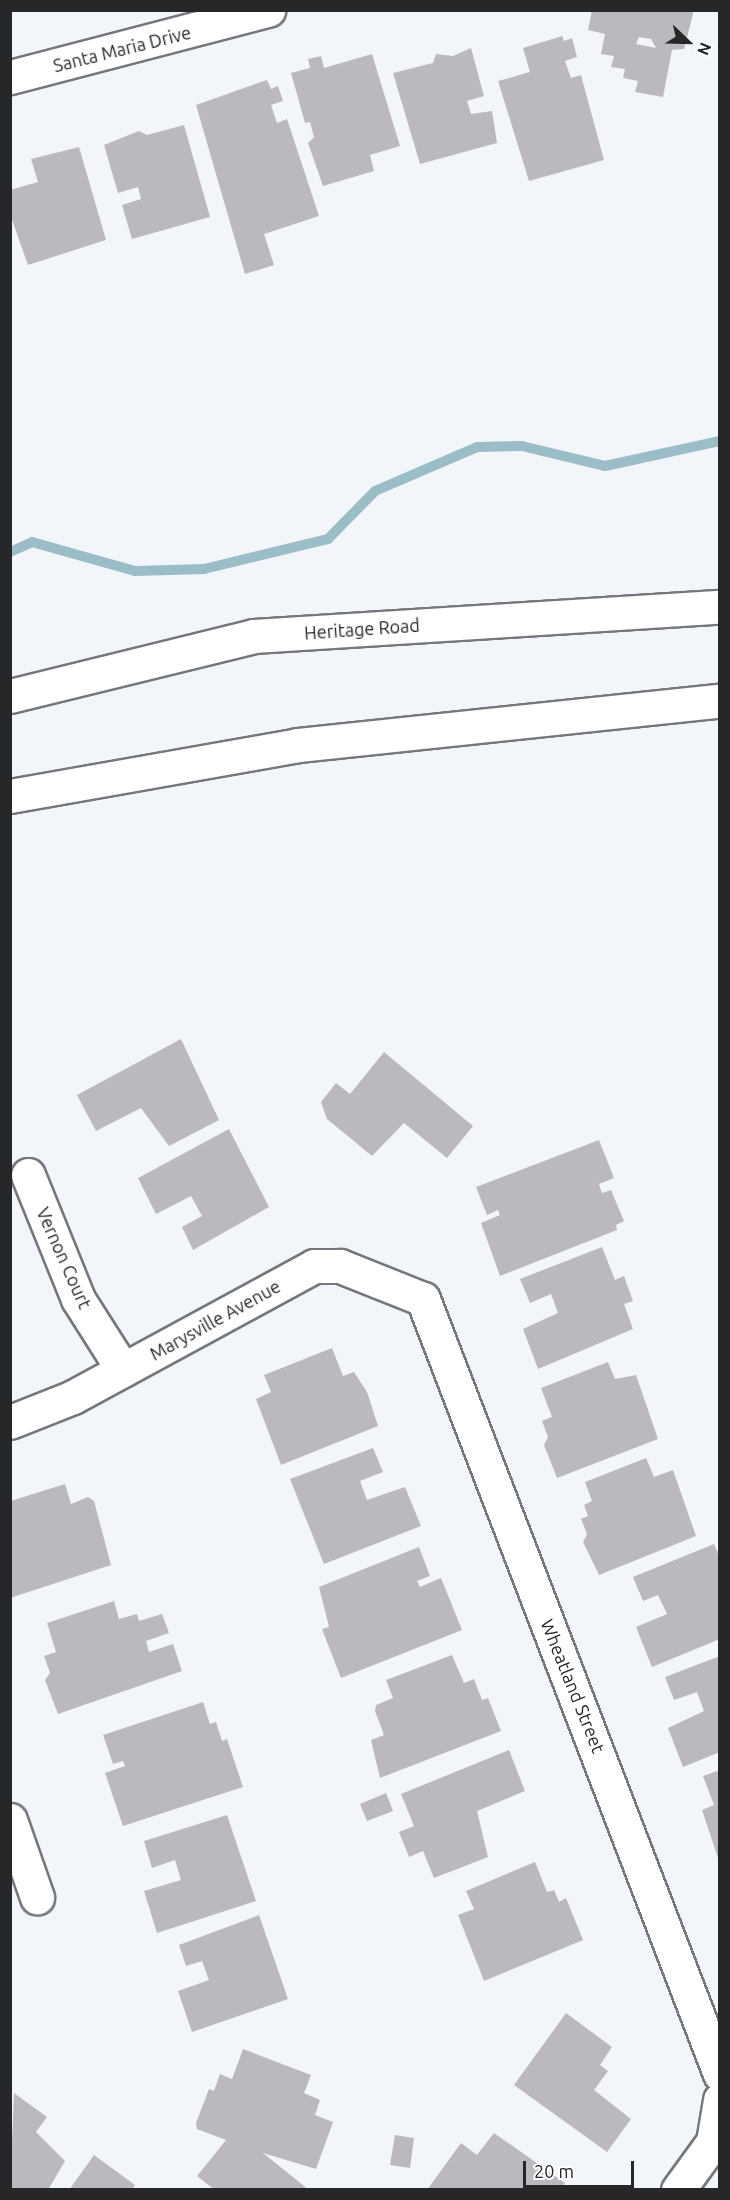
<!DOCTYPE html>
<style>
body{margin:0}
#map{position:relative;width:730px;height:2200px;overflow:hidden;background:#f2f6fb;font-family:Ubuntu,sans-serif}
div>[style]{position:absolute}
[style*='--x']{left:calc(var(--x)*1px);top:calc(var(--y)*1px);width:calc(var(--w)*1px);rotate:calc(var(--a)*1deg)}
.stream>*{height:10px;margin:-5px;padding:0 5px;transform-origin:5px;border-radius:5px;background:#9abdc8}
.building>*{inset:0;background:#bcb9be}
.roads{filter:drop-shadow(2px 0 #74777c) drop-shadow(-2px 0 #74777c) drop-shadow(0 2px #74777c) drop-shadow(0 -2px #74777c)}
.street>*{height:33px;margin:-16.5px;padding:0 16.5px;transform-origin:16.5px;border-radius:16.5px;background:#fff}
.secondary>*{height:33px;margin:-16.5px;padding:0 16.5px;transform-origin:16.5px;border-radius:16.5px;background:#fff}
span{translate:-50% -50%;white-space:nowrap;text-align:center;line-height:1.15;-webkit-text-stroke:4.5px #fff;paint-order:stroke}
.street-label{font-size:18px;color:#252728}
.frame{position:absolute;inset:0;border:12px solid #252728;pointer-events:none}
.north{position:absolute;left:658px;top:12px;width:60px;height:60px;-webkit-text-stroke:4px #fff;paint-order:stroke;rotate:113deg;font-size:16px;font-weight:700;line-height:24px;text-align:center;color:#252728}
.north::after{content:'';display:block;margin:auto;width:21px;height:27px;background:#252728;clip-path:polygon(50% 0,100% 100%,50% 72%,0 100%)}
.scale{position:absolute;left:523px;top:2161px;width:111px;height:27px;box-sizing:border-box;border:3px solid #252728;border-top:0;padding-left:8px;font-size:18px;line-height:21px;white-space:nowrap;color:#252728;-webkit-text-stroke:4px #fff;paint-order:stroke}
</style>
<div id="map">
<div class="stream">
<i style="--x:10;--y:552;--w:24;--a:-24"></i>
<i style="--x:32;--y:542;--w:107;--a:15.7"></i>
<i style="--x:135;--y:571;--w:69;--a:-1.7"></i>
<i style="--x:204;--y:569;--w:128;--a:-13.6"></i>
<i style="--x:328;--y:539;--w:67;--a:-45.6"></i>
<i style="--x:375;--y:491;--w:111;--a:-23.3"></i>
<i style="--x:477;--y:447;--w:45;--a:-1.3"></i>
<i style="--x:522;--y:446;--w:85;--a:13.5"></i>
<i style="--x:605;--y:466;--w:118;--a:-12.3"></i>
</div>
<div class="building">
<i style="clip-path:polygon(evenodd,592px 10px,694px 10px,684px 49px,672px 50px,663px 97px,635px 92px,638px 81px,623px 78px,625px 69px,611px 67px,614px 56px,601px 54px,605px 34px,588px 30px,592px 10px,639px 37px,651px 39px,656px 48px,636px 44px,639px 37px)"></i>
<i style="clip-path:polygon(562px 36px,564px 41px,572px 38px,577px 57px,565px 61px,571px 78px,581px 75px,604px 160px,529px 181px,498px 81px,530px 72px,523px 48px)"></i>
<i style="clip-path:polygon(471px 48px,484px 96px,467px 101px,471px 114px,492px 111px,497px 143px,420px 164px,393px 73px,433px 63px,436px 54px,453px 56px)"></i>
<i style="clip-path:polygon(372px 54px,400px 146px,370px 155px,374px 171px,323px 186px,308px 143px,314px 137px,310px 122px,305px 123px,291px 73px,310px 68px,308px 59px,321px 56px,324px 68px)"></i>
<i style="clip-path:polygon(267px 80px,271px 89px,278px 86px,283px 101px,271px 105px,277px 123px,287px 119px,319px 216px,264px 234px,274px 265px,245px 274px,196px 105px)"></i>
<i style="clip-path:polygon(184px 125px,210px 217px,132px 239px,122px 205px,141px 199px,138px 187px,118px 193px,104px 145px,139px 131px,147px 135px)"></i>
<i style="clip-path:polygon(79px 147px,106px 240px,28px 265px,10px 214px,10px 190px,38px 182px,31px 159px)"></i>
<i style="clip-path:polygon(181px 1039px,219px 1120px,169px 1146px,141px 1108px,96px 1131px,77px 1095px)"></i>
<i style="clip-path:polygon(384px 1052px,473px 1126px,447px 1158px,404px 1123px,372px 1156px,327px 1119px,321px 1102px,336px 1083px,350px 1094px)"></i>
<i style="clip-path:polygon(229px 1129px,269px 1207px,193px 1250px,182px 1227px,202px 1216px,191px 1196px,156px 1214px,138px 1178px)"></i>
<i style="clip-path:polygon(599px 1140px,614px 1178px,599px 1184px,602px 1193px,611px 1190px,624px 1221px,616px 1225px,617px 1230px,500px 1276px,481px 1223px,500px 1215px,498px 1210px,487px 1215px,476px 1187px)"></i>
<i style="clip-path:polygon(602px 1247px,615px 1280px,624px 1276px,633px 1301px,624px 1304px,633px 1329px,538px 1369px,523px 1329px,558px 1313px,551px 1294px,530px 1303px,520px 1279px)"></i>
<i style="clip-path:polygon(332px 1348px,343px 1376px,354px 1372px,367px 1392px,378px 1426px,281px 1465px,256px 1399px,271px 1392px,264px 1375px)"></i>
<i style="clip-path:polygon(608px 1362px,615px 1379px,636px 1375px,658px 1439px,557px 1478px,544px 1445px,548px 1437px,542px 1421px,552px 1417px,541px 1388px)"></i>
<i style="clip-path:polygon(373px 1448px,383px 1472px,360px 1481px,367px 1500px,405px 1487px,421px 1526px,324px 1564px,290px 1479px)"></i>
<i style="clip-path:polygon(646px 1458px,654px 1477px,673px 1470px,696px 1536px,599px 1575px,583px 1542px,587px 1534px,581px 1519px,588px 1516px,584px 1505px,592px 1501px,585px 1482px)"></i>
<i style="clip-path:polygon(65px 1484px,71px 1504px,88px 1497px,94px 1501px,111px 1565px,10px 1598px,11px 1501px)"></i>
<i style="clip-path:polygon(714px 1544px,720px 1558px,720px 1639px,652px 1667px,636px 1627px,667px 1614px,658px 1595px,643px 1601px,633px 1577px)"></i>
<i style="clip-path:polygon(419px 1547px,430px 1576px,417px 1581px,420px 1587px,441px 1578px,462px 1630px,341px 1678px,322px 1629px,329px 1627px,319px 1587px)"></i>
<i style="clip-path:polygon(114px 1601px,119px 1619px,137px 1614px,139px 1621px,162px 1614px,169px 1633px,146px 1641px,149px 1652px,173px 1644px,182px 1671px,58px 1714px,45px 1680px,50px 1673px,44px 1656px,56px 1652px,47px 1623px)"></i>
<i style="clip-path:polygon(452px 1655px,464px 1683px,474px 1679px,482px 1700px,488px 1698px,501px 1731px,380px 1778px,371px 1740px,384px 1735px,375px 1711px,376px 1705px,393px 1698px,386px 1680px)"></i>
<i style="clip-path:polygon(720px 1656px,720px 1752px,683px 1767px,668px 1728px,704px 1711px,697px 1692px,674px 1700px,665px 1677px)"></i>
<i style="clip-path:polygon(203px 1702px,210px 1724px,216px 1722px,222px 1741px,227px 1739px,243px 1787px,123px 1826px,105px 1773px,125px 1766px,123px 1761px,113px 1764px,103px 1735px)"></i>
<i style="clip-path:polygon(509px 1750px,525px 1791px,477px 1811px,488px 1857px,434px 1878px,423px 1851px,409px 1857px,399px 1832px,414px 1826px,401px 1794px)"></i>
<i style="clip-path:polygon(720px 1770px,720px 1861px,719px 1861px,702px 1810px,714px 1805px,703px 1776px)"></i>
<i style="clip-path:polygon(386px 1793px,393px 1811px,367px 1821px,360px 1804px)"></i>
<i style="clip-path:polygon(227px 1815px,256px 1901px,157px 1933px,144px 1891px,181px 1880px,175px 1860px,152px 1868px,144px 1841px)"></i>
<i style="clip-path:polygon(535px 1862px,547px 1892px,554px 1890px,559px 1902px,566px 1898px,583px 1940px,484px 1981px,458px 1915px,474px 1909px,466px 1891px)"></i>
<i style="clip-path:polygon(259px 1915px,288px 1999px,192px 2032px,178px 1991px,209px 1980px,202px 1961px,186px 1966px,179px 1945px)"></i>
<i style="clip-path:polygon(566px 2013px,612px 2047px,600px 2065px,608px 2071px,594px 2090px,631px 2119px,607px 2152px,514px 2085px)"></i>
<i style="clip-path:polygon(243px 2049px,311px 2075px,304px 2093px,320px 2100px,315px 2115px,333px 2122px,316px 2169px,263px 2153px,309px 2190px,215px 2190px,197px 2176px,226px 2140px,197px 2129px,196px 2123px,209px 2089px,214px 2091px,220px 2074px,232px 2079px)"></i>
<i style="clip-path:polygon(14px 2093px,47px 2117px,36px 2132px,65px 2161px,48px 2190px,10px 2190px)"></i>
<i style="clip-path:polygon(494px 2133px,565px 2183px,560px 2190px,427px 2190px,461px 2143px,477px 2155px)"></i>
<i style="clip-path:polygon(395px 2135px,414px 2138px,410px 2168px,390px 2165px)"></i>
<i style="clip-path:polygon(94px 2155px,135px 2185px,132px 2190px,69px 2190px)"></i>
</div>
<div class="roads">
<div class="street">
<i style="--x:10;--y:77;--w:267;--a:-14.6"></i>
<i style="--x:28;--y:1175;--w:134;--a:68"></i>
<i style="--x:78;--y:1299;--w:84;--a:57.6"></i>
<i style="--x:10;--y:1422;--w:68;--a:-21.6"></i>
<i style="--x:73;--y:1397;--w:274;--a:-28.5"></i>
<i style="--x:314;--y:1266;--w:26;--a:0"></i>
<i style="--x:340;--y:1266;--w:89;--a:21.7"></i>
<i style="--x:423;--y:1299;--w:830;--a:69.03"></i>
<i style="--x:10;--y:1820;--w:82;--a:70.7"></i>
<i style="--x:678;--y:2190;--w:59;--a:-53.9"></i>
<i style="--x:713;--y:2142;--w:43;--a:-80.5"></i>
</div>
<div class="secondary">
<i style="--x:10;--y:696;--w:251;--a:-13.8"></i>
<i style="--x:254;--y:636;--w:467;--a:-3.6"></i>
<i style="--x:10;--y:796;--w:292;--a:-10"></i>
<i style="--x:298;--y:745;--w:424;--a:-6"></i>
</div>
</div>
<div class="street-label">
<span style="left:122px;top:49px;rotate:-14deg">Santa Maria Drive</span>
<span style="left:362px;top:629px;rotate:-4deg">Heritage Road</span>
<span style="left:64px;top:1258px;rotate:66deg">Vernon Court</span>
<span style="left:215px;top:1320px;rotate:-29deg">Marysville Avenue</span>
<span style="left:573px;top:1686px;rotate:68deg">Wheatland Street</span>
</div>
<div class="frame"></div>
<div class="north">N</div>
<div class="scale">20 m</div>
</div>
